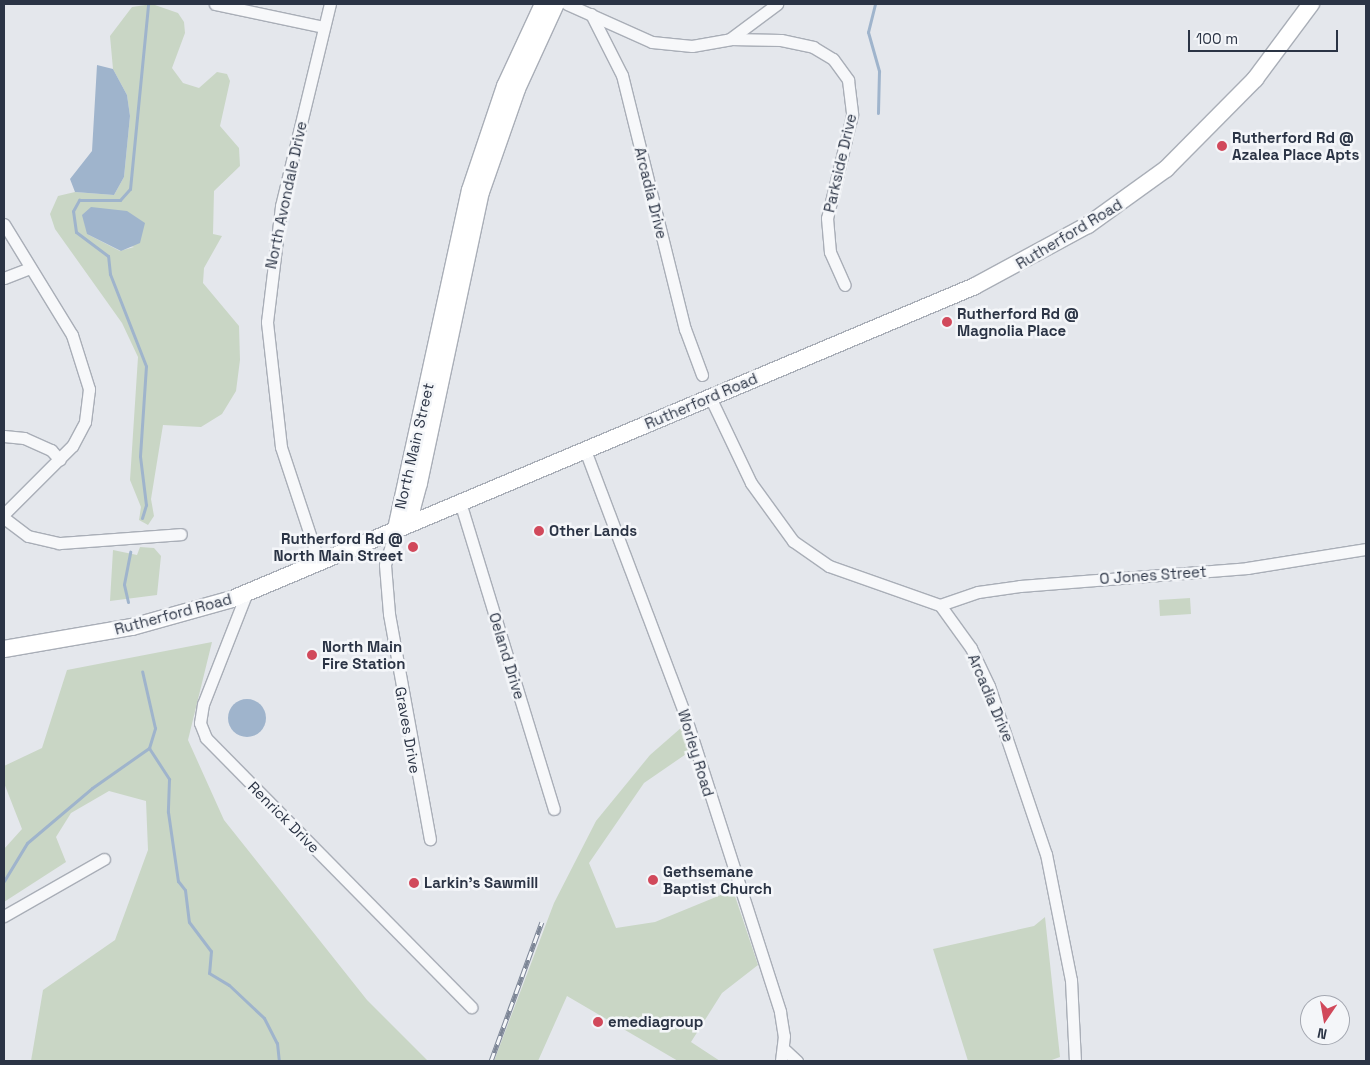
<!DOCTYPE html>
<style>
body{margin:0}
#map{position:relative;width:1370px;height:1065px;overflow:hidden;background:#e4e7ec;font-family:"Space Grotesk",sans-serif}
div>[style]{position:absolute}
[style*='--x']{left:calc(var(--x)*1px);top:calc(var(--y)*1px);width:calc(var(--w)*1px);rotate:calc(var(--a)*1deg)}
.green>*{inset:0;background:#c9d6c5}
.water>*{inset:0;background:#9fb4cc}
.round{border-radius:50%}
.stream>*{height:3px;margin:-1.5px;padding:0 1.5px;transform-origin:1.5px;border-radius:1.5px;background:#9fb4cc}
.roads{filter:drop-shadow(1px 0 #a9aeb7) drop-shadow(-1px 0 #a9aeb7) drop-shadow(0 1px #a9aeb7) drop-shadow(0 -1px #a9aeb7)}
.street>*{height:11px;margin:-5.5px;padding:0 5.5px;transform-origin:5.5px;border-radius:5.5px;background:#f7f8fa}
.secondary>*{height:16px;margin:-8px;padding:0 8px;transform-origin:8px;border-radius:8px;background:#fff}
.rail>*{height:5px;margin-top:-2.5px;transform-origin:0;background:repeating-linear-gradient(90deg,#f4f6f9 0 9px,#7d8696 0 18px);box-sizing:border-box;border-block:1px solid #7d8696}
.dots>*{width:14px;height:14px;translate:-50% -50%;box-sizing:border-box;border:2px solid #f4f6f9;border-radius:50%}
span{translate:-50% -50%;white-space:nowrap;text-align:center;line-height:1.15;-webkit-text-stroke:5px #f4f6f9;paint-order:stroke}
.poi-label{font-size:15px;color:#2b3445;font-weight:700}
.left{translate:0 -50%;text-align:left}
.right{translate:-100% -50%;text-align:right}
.street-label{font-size:15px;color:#2b3445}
.frame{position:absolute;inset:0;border:5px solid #2b3445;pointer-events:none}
.north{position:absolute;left:1300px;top:995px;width:50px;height:50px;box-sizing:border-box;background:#f4f6f9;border:1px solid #a4a8b1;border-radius:50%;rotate:192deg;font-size:14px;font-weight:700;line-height:20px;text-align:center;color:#2b3445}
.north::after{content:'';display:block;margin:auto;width:18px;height:22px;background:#d1495b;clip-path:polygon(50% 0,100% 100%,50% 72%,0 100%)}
.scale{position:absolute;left:1188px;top:30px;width:150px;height:22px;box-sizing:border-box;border:2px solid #2b3445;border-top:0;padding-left:6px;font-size:15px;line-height:18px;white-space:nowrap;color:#2b3445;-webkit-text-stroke:4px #f4f6f9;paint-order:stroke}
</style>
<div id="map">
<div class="green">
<i style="clip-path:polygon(evenodd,152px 4px,178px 13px,184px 22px,185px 33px,172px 68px,183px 83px,199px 88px,217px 72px,227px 74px,230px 81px,220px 126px,239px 148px,240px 166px,214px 191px,213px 234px,222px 236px,204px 268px,203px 283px,239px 326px,240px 360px,236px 391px,222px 414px,201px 427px,163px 425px,151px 499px,154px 516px,148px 525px,139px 520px,141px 507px,130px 480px,138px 357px,122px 323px,55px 229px,50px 214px,58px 196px,75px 192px,114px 195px,124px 177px,130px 116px,127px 95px,113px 69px,110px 36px,132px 7px,152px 4px,87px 234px,134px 247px,120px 251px,87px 234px)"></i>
<i style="clip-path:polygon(140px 547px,154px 548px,161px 556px,157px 595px,110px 601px,113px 550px,137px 555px)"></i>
<i style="clip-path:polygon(1190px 598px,1191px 614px,1160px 616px,1159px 600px)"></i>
<i style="clip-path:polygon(212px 642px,188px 740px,224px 820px,367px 1000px,428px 1061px,31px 1061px,43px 990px,115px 940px,148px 850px,146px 801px,109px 791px,71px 813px,56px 837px,66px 862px,4px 902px,4px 849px,22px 829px,4px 783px,4px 766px,42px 748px,67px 670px)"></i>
<i style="clip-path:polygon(682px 727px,689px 752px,644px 783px,589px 863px,616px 928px,655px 922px,733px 890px,758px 965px,722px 993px,691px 1042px,720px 1061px,678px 1061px,567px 996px,538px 1061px,494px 1061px,554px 903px,596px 821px,650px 755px)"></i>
<i style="clip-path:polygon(1045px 917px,1060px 1057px,1049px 1061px,968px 1061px,933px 949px,1034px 926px)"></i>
</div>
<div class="water">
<i style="clip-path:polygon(97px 65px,113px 69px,127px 95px,130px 116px,124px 177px,114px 195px,75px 192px,70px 179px,92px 151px)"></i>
<i style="clip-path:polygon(91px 207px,127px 211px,145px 223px,140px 243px,121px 251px,87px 234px,82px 215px)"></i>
<i class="round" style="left:228px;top:699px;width:38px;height:38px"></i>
</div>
<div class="stream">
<i style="--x:875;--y:4;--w:29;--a:104"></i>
<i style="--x:868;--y:32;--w:41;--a:74.2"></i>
<i style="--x:879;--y:71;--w:42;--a:91.4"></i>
<i style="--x:142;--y:518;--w:14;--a:-73"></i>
<i style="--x:146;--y:505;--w:49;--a:-97"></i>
<i style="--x:140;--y:456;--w:90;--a:-86.2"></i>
<i style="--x:146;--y:366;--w:99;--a:-111.4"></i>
<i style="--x:110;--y:274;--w:18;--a:-96"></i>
<i style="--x:108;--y:256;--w:40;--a:-143"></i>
<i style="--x:76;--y:232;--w:21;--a:-98"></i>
<i style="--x:73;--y:211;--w:13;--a:-61"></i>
<i style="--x:79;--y:200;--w:41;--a:0"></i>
<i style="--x:120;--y:200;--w:15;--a:-48"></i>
<i style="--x:130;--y:189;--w:186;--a:-84.4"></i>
<i style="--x:128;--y:602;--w:18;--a:-103"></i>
<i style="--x:124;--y:584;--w:33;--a:-79"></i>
<i style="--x:149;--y:748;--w:37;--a:57"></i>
<i style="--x:169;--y:779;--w:33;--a:92"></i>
<i style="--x:168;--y:812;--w:70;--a:81.8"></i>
<i style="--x:178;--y:881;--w:11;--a:52"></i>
<i style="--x:185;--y:890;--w:32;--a:83"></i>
<i style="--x:189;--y:922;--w:36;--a:53"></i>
<i style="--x:211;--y:951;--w:22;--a:95"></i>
<i style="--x:209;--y:973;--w:23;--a:31"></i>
<i style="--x:229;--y:985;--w:48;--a:43.3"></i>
<i style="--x:264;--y:1018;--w:28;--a:63"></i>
<i style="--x:277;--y:1043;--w:18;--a:84"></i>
<i style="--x:4;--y:881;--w:44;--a:-58.8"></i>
<i style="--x:27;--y:843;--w:85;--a:-40.2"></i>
<i style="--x:92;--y:788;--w:70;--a:-35.1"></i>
<i style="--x:149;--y:748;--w:21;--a:-73"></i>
<i style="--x:155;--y:728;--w:58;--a:-102.8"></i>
</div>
<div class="roads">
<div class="street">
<i style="--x:215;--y:4;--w:111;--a:11.9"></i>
<i style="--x:567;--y:4;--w:93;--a:24.1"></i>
<i style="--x:652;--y:42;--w:40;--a:5.7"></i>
<i style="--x:692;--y:46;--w:39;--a:-10"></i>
<i style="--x:730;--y:39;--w:59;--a:-36.7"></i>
<i style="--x:591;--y:14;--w:68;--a:63.1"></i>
<i style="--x:622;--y:75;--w:262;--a:76.1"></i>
<i style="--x:685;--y:329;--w:49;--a:69.7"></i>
<i style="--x:730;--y:39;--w:51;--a:1.1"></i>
<i style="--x:781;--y:40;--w:33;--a:12"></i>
<i style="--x:813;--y:47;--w:23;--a:31"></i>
<i style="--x:833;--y:59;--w:26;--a:54"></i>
<i style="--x:848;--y:80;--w:35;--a:83"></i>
<i style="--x:852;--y:115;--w:106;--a:103.6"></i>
<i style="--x:827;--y:218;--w:34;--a:85"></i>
<i style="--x:830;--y:252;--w:36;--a:66"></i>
<i style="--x:4;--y:224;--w:130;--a:58.5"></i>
<i style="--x:72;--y:335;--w:57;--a:72.5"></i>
<i style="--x:89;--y:389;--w:33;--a:97"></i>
<i style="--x:85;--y:422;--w:27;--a:118"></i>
<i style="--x:72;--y:446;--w:96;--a:135"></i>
<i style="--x:4;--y:278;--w:26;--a:-21"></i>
<i style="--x:710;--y:397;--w:95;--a:64.5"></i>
<i style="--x:751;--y:483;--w:72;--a:54.1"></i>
<i style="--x:793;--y:541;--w:44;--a:34.8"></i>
<i style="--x:829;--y:566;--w:118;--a:19.4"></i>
<i style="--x:940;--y:605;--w:53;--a:54.2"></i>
<i style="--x:971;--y:648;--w:42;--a:64.7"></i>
<i style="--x:989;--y:686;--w:177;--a:71.3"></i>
<i style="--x:1046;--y:854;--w:128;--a:78.8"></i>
<i style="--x:1071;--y:980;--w:81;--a:87.2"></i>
<i style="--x:4;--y:436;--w:20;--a:6"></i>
<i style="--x:24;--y:438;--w:30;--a:24"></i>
<i style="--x:51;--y:450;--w:13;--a:48"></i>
<i style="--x:585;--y:450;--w:277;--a:69.3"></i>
<i style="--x:683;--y:709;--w:318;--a:72.2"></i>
<i style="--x:780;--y:1012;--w:24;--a:81"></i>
<i style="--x:784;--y:1036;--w:25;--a:97"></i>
<i style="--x:460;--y:502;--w:321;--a:73"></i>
<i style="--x:4;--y:518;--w:30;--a:37"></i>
<i style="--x:28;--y:536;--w:32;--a:13"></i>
<i style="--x:59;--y:543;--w:122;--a:-4.2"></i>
<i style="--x:395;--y:532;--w:34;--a:107"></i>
<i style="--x:385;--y:565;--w:49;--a:85.3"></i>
<i style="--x:389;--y:614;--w:229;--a:79.7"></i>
<i style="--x:319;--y:562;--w:121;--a:-108.3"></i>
<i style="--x:281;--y:447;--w:126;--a:-96.4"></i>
<i style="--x:267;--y:322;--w:117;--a:-83.1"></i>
<i style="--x:281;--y:206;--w:208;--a:-76.4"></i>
<i style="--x:247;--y:592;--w:120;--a:111.4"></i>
<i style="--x:203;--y:704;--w:19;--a:99"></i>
<i style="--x:200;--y:723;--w:16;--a:68"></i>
<i style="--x:206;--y:738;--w:378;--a:45.4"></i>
<i style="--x:940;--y:605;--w:40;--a:-18.9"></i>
<i style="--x:978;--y:592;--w:42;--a:-8.1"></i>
<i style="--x:1020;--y:586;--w:228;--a:-4.5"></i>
<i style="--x:1247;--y:568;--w:121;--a:-9.1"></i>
<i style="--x:4;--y:916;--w:115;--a:-29.7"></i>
<i style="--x:784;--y:1049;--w:18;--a:43"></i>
</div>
<div class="secondary">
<i style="--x:396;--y:529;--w:347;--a:-77.7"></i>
<i style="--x:470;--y:190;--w:110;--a:-71.4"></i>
<i style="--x:505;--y:86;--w:90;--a:-65.1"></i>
<i style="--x:397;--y:530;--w:26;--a:-54"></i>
<i style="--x:412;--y:509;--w:27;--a:-75"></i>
<i style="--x:419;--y:483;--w:298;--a:-78"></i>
<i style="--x:481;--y:192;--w:109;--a:-70.7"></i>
<i style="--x:517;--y:89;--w:94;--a:-65.4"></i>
<i style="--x:4;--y:649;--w:130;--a:-9.8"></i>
<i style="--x:132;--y:627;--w:104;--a:-15.6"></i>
<i style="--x:232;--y:599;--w:806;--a:-22.84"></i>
<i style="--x:975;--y:286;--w:128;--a:-28.4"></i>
<i style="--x:1088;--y:225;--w:96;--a:-35.7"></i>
<i style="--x:1166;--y:169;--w:127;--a:-45.3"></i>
<i style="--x:1255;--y:79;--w:94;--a:-53.3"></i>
</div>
</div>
<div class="rail">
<i style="--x:491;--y:1061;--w:148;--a:-69.9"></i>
</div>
<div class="dots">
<i style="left:1222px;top:146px;background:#d1495b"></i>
<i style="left:947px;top:322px;background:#d1495b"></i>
<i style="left:539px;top:531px;background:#d1495b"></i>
<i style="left:413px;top:547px;background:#d1495b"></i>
<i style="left:312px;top:655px;background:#d1495b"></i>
<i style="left:653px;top:880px;background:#d1495b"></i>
<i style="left:414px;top:883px;background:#d1495b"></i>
<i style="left:598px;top:1022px;background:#d1495b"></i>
</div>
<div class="poi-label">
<span class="left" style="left:1232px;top:146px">Rutherford Rd @<br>Azalea Place Apts</span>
<span class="left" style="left:957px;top:322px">Rutherford Rd @<br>Magnolia Place</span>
<span class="left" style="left:549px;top:531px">Other Lands</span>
<span class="right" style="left:403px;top:547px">Rutherford Rd @<br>North Main Street</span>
<span class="left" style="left:322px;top:655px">North Main<br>Fire Station</span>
<span class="left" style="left:663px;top:880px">Gethsemane<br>Baptist Church</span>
<span class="left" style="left:424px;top:883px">Larkin's Sawmill</span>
<span class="left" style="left:608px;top:1022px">emediagroup</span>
</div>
<div class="street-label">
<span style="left:840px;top:163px;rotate:-77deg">Parkside Drive</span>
<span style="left:651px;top:193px;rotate:76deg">Arcadia Drive</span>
<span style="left:286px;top:195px;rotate:-78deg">North Avondale Drive</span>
<span style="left:1069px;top:234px;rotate:-31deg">Rutherford Road</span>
<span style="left:701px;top:401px;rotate:-23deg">Rutherford Road</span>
<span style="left:414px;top:446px;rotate:-77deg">North Main Street</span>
<span style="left:1153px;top:575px;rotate:-4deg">O Jones Street</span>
<span style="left:173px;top:614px;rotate:-15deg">Rutherford Road</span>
<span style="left:507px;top:656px;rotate:73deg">Oeland Drive</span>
<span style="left:991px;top:698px;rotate:67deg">Arcadia Drive</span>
<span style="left:408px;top:730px;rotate:80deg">Graves Drive</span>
<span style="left:696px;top:753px;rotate:73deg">Worley Road</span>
<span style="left:284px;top:817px;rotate:45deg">Renrick Drive</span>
</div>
<div class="frame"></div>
<div class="north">N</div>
<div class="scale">100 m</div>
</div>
